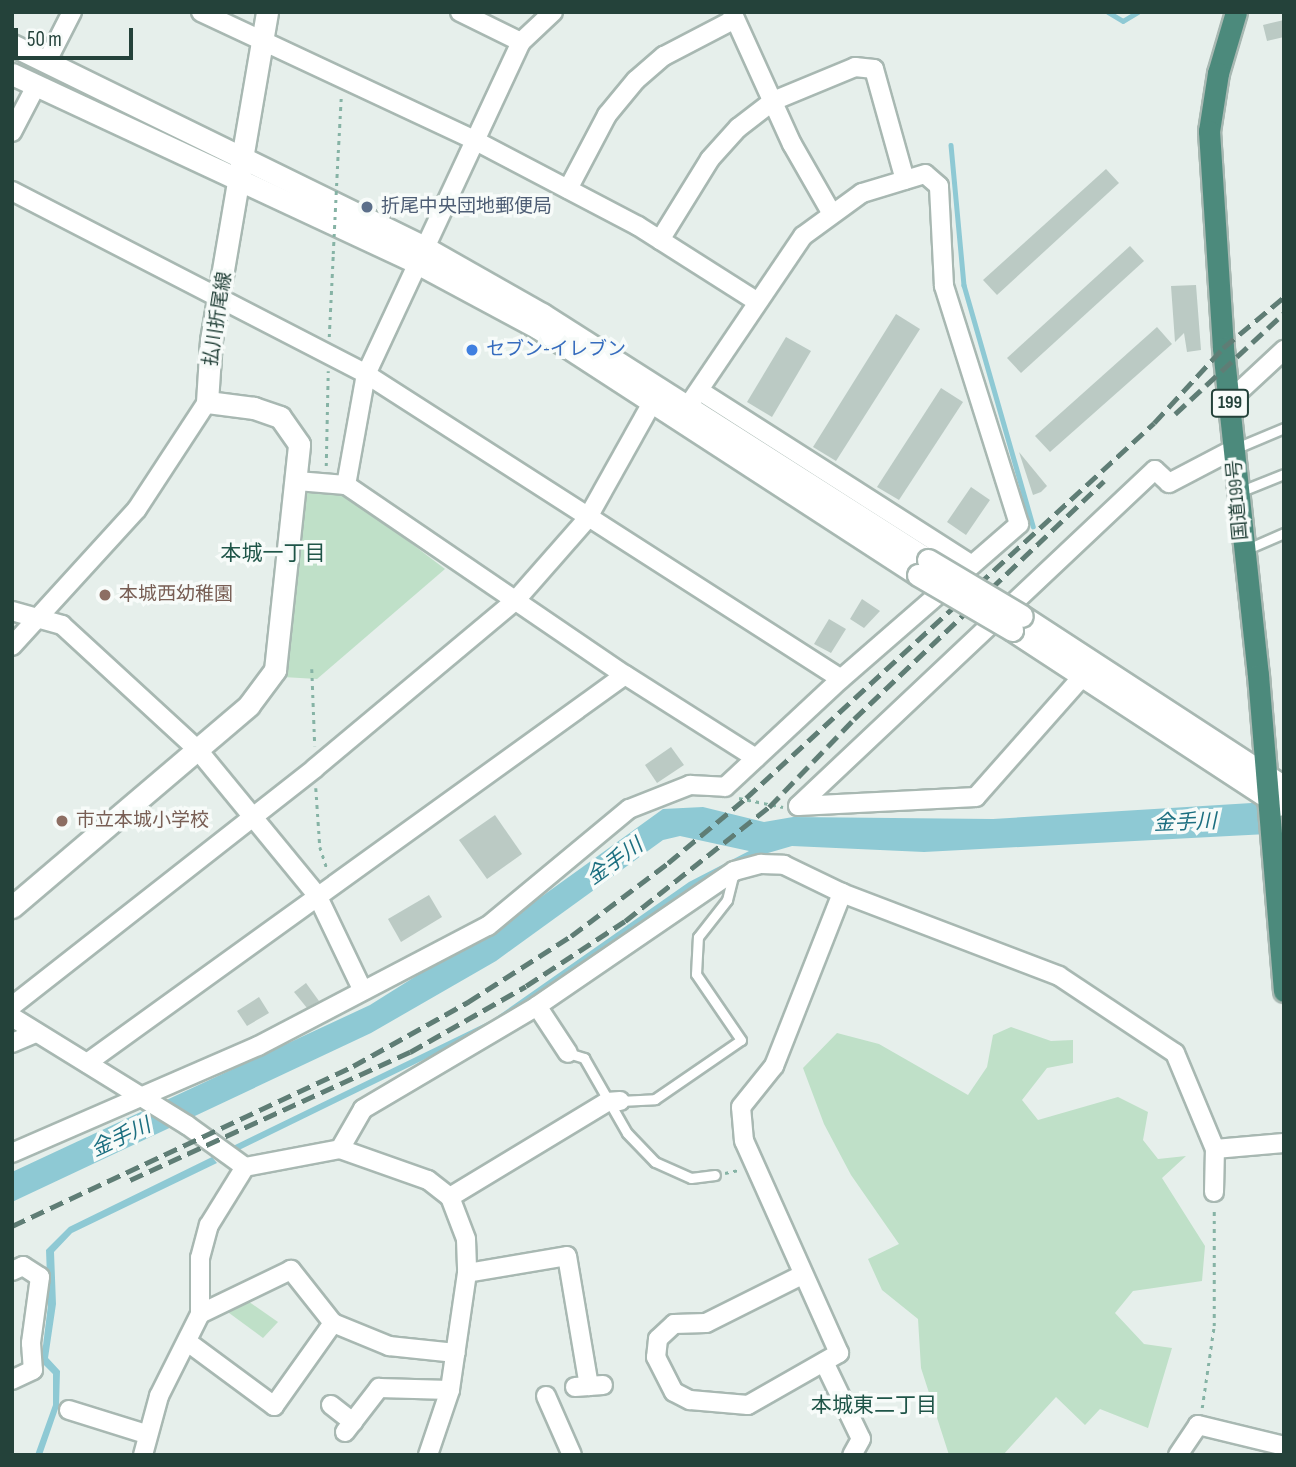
<!DOCTYPE html>
<meta charset="utf-8">
<style>
body{margin:0}
#map{position:relative;width:1296px;height:1467px;overflow:hidden;background:#e6efeb;font-family:"Sofia Sans Condensed","Noto Sans JP",sans-serif}
div>[style]{position:absolute}
[style*='--x']{left:calc(var(--x)*1px);top:calc(var(--y)*1px);width:calc(var(--w)*1px);rotate:calc(var(--a)*1deg)}
.green>*{inset:0;background:#bfe0c8}
.water>*{inset:0;background:#8ec9d4}
.stream>*{height:4.5px;margin:-2.25px;padding:0 2.25px;transform-origin:2.25px;border-radius:2.25px;background:#8ec9d4}
.building>*{inset:0;background:#bbcac4}
.path>*{height:2.5px;margin-top:-1.25px;transform-origin:0;background:repeating-linear-gradient(90deg,#86b3a5 0 3.5px,transparent 0 8.5px)}
.roads{filter:drop-shadow(2px 0 #a8b8b2) drop-shadow(-2px 0 #a8b8b2) drop-shadow(0 2px #a8b8b2) drop-shadow(0 -2px #a8b8b2)}
.service>*{height:9px;margin:-4.5px;padding:0 4.5px;transform-origin:4.5px;border-radius:4.5px;background:#fff}
.minor>*{height:18px;margin:-9px;padding:0 9px;transform-origin:9px;border-radius:9px;background:#fff}
.tertiary>*{height:21px;margin:-10.5px;padding:0 10.5px;transform-origin:10.5px;border-radius:10.5px;background:#fff}
.secondary>*{height:21px;margin:-10.5px;padding:0 10.5px;transform-origin:10.5px;border-radius:10.5px;background:#fff}
.trunk>*{height:21px;margin:-10.5px;padding:0 10.5px;transform-origin:10.5px;border-radius:10.5px;background:#4c8a7c}
.rail>*{height:4.5px;margin-top:-2.25px;transform-origin:0;background:repeating-linear-gradient(90deg,#5f7d75 0 14px,transparent 0 21px)}
.path-bridge>*{height:2.5px;margin-top:-1.25px;transform-origin:0;background:repeating-linear-gradient(90deg,#86b3a5 0 3.5px,transparent 0 8.5px)}
.bridges{filter:drop-shadow(2px 0 #a8b8b2) drop-shadow(-2px 0 #a8b8b2) drop-shadow(0 2px #a8b8b2) drop-shadow(0 -2px #a8b8b2)}
.tertiary-bridge>*{height:21px;margin:-10.5px;padding:0 10.5px;transform-origin:10.5px;border-radius:10.5px;background:#fff}
.dots>*{width:19px;height:19px;translate:-50% -50%;box-sizing:border-box;border:4px solid #f7fbf9;border-radius:50%}
span{translate:-50% -50%;white-space:nowrap;text-align:center;line-height:1.15;-webkit-text-stroke:7px #f7fbf9;paint-order:stroke}
.shield-label span{padding:2px 5px;background:#f7fbf9;border:2px solid;border-radius:5px;-webkit-text-stroke-width:0}
.shield-label{font-size:18px;color:#24423a;font-weight:700}
.service-label{font-size:19px;color:#4e5e75}
.left{translate:0 -50%;text-align:left}
.street-label{font-size:19px;color:#24423a}
.shop-label{font-size:19px;color:#366cbe}
.education-label{font-size:19px;color:#785e54}
.neighbourhood-label{font-size:21px;color:#1f5548}
.water-label{font-size:21px;color:#1c6f80;font-style:italic}
.frame{position:absolute;inset:0;border:14px solid #24423a;pointer-events:none}
.scale{position:absolute;left:14px;top:28px;width:119px;height:32px;box-sizing:border-box;border:4px solid #24423a;border-top:0;padding-left:9px;font-size:21px;line-height:24px;white-space:nowrap;color:#24423a;-webkit-text-stroke:5px #f7fbf9;paint-order:stroke}
</style>
<div id="map">
<div class="green">
<i style="clip-path:polygon(304px 493px,345px 493px,445px 569px,317px 679px,283px 677px)"></i>
<i style="clip-path:polygon(1011px 1027px,1051px 1041px,1073px 1040px,1073px 1063px,1047px 1068px,1022px 1100px,1038px 1120px,1118px 1097px,1148px 1112px,1143px 1140px,1158px 1159px,1186px 1156px,1162px 1178px,1205px 1246px,1202px 1281px,1133px 1291px,1115px 1313px,1144px 1344px,1172px 1348px,1148px 1428px,1100px 1409px,1085px 1425px,1056px 1397px,1003px 1455px,949px 1455px,921px 1368px,918px 1319px,882px 1290px,868px 1259px,899px 1244px,851px 1175px,824px 1124px,803px 1068px,837px 1033px,879px 1044px,968px 1095px,987px 1067px,993px 1035px)"></i>
<i style="clip-path:polygon(245px 1299px,278px 1322px,263px 1338px,225px 1310px)"></i>
</div>
<div class="water">
<i style="clip-path:polygon(1284px 801px,1284px 833px,924px 852px,792px 846px,727px 865px,505px 1020px,235px 1152px,229px 1148px,492px 1020px,689px 882px,749px 851px,680px 836px,663px 840px,496px 961px,371px 1033px,12px 1202px,12px 1172px,370px 1005px,534px 902px,663px 809px,703px 807px,764px 822px,793px 817px,993px 819px)"></i>
<i style="clip-path:polygon(212px 1157px,217px 1163px,72px 1233px,54px 1252px,56px 1304px,48px 1358px,60px 1371px,59px 1406px,42px 1455px,35px 1455px,53px 1405px,53px 1374px,41px 1362px,48px 1305px,46px 1250px,69px 1227px)"></i>
</div>
<div class="stream">
<i style="--x:1108;--y:12;--w:17;--a:31"></i>
<i style="--x:1123;--y:21;--w:17;--a:-31"></i>
<i style="--x:951;--y:145;--w:141;--a:84.7"></i>
<i style="--x:964;--y:285;--w:251;--a:74"></i>
</div>
<div class="building">
<i style="clip-path:polygon(1284px 20px,1284px 37px,1267px 41px,1263px 25px)"></i>
<i style="clip-path:polygon(1106px 169px,1119px 183px,997px 295px,983px 280px)"></i>
<i style="clip-path:polygon(1130px 246px,1144px 261px,1021px 373px,1007px 358px)"></i>
<i style="clip-path:polygon(1196px 285px,1201px 350px,1187px 352px,1184px 333px,1175px 342px,1171px 286px)"></i>
<i style="clip-path:polygon(896px 314px,920px 329px,836px 461px,813px 447px)"></i>
<i style="clip-path:polygon(1157px 327px,1172px 344px,1050px 452px,1035px 436px)"></i>
<i style="clip-path:polygon(786px 337px,811px 351px,772px 417px,747px 402px)"></i>
<i style="clip-path:polygon(941px 388px,963px 402px,899px 500px,877px 487px)"></i>
<i style="clip-path:polygon(1019px 452px,1047px 486px,1041px 492px,1033px 495px)"></i>
<i style="clip-path:polygon(971px 487px,990px 500px,966px 535px,947px 522px)"></i>
<i style="clip-path:polygon(862px 599px,880px 611px,864px 628px,850px 619px)"></i>
<i style="clip-path:polygon(829px 619px,846px 629px,831px 653px,814px 644px)"></i>
<i style="clip-path:polygon(671px 747px,684px 765px,657px 783px,645px 765px)"></i>
<i style="clip-path:polygon(495px 815px,522px 854px,487px 879px,459px 840px)"></i>
<i style="clip-path:polygon(429px 895px,442px 917px,401px 942px,388px 919px)"></i>
<i style="clip-path:polygon(306px 983px,319px 1001px,307px 1008px,294px 992px)"></i>
<i style="clip-path:polygon(259px 997px,269px 1013px,247px 1026px,237px 1011px)"></i>
</div>
<div class="path">
<i style="--x:338;--y:153;--w:56;--a:-86.9"></i>
<i style="--x:329;--y:337;--w:83;--a:-87.2"></i>
<i style="--x:326;--y:466;--w:95;--a:-88.8"></i>
<i style="--x:312;--y:669;--w:77;--a:87.8"></i>
<i style="--x:316;--y:788;--w:59;--a:86.1"></i>
<i style="--x:320;--y:847;--w:25;--a:72"></i>
<i style="--x:739;--y:798;--w:45;--a:11.6"></i>
<i style="--x:725;--y:1173;--w:14;--a:-12"></i>
<i style="--x:1202;--y:1408;--w:83;--a:-81.7"></i>
<i style="--x:1214;--y:1326;--w:117;--a:-90"></i>
</div>
<div class="roads">
<div class="service">
<i style="--x:1234;--y:449;--w:54;--a:-22.8"></i>
<i style="--x:1239;--y:492;--w:48;--a:-21.8"></i>
<i style="--x:1245;--y:550;--w:43;--a:-23.6"></i>
<i style="--x:568;--y:1053;--w:17;--a:17"></i>
<i style="--x:584;--y:1058;--w:86;--a:60.2"></i>
<i style="--x:627;--y:1133;--w:40;--a:46"></i>
<i style="--x:655;--y:1162;--w:39;--a:24"></i>
<i style="--x:691;--y:1178;--w:24;--a:-7"></i>
<i style="--x:620;--y:1101;--w:35;--a:-3"></i>
<i style="--x:655;--y:1099;--w:104;--a:-34.5"></i>
<i style="--x:741;--y:1040;--w:80;--a:-124.3"></i>
<i style="--x:696;--y:974;--w:37;--a:-87"></i>
<i style="--x:698;--y:937;--w:47;--a:-51.9"></i>
<i style="--x:727;--y:900;--w:29;--a:-76"></i>
</div>
<div class="minor">
<i style="--x:201;--y:12;--w:304;--a:25.1"></i>
<i style="--x:476;--y:141;--w:183;--a:27.7"></i>
<i style="--x:638;--y:226;--w:140;--a:32.4"></i>
<i style="--x:460;--y:12;--w:68;--a:26.2"></i>
<i style="--x:553;--y:12;--w:44;--a:136.8"></i>
<i style="--x:521;--y:42;--w:366;--a:115"></i>
<i style="--x:366;--y:374;--w:113;--a:100.2"></i>
<i style="--x:346;--y:485;--w:338;--a:34.3"></i>
<i style="--x:625;--y:675;--w:155;--a:32.4"></i>
<i style="--x:732;--y:12;--w:145;--a:65.6"></i>
<i style="--x:792;--y:144;--w:78;--a:60.2"></i>
<i style="--x:47;--y:61;--w:55;--a:-63"></i>
<i style="--x:12;--y:132;--w:52;--a:-62.4"></i>
<i style="--x:568;--y:189;--w:84;--a:-62.2"></i>
<i style="--x:607;--y:115;--w:45;--a:-50.4"></i>
<i style="--x:636;--y:80;--w:37;--a:-41"></i>
<i style="--x:664;--y:56;--w:80;--a:-27.5"></i>
<i style="--x:12;--y:191;--w:399;--a:27.3"></i>
<i style="--x:366;--y:374;--w:564;--a:32.7"></i>
<i style="--x:660;--y:240;--w:95;--a:-58.3"></i>
<i style="--x:710;--y:159;--w:42;--a:-47.9"></i>
<i style="--x:738;--y:128;--w:44;--a:-37.6"></i>
<i style="--x:773;--y:101;--w:89;--a:-22.5"></i>
<i style="--x:855;--y:67;--w:19;--a:6"></i>
<i style="--x:874;--y:69;--w:115;--a:74.4"></i>
<i style="--x:700;--y:391;--w:323;--a:32.6"></i>
<i style="--x:1230;--y:400;--w:74;--a:-42.8"></i>
<i style="--x:297;--y:481;--w:49;--a:4.7"></i>
<i style="--x:12;--y:611;--w:52;--a:15.6"></i>
<i style="--x:62;--y:625;--w:183;--a:42.6"></i>
<i style="--x:197;--y:749;--w:189;--a:50.6"></i>
<i style="--x:317;--y:895;--w:106;--a:64.4"></i>
<i style="--x:12;--y:646;--w:185;--a:-47.6"></i>
<i style="--x:137;--y:509;--w:128;--a:-56.8"></i>
<i style="--x:1082;--y:677;--w:160;--a:131.5"></i>
<i style="--x:976;--y:797;--w:178;--a:177.1"></i>
<i style="--x:798;--y:806;--w:490;--a:-43.3"></i>
<i style="--x:1155;--y:470;--w:19;--a:43"></i>
<i style="--x:1169;--y:483;--w:73;--a:-27.6"></i>
<i style="--x:12;--y:1006;--w:385;--a:-38.1"></i>
<i style="--x:315;--y:768;--w:261;--a:-39.9"></i>
<i style="--x:515;--y:601;--w:109;--a:-48.7"></i>
<i style="--x:587;--y:519;--w:145;--a:-60.8"></i>
<i style="--x:537;--y:1006;--w:56;--a:56.6"></i>
<i style="--x:12;--y:1017;--w:206;--a:31.7"></i>
<i style="--x:187;--y:1125;--w:72;--a:35.9"></i>
<i style="--x:245;--y:1167;--w:97;--a:-10.7"></i>
<i style="--x:340;--y:1149;--w:93;--a:19.4"></i>
<i style="--x:428;--y:1180;--w:28;--a:38"></i>
<i style="--x:450;--y:1197;--w:45;--a:69.1"></i>
<i style="--x:466;--y:1239;--w:34;--a:88"></i>
<i style="--x:467;--y:1273;--w:118;--a:98.3"></i>
<i style="--x:450;--y:1390;--w:69;--a:108.7"></i>
<i style="--x:12;--y:1043;--w:23;--a:-23"></i>
<i style="--x:87;--y:1063;--w:663;--a:-35.8"></i>
<i style="--x:340;--y:1149;--w:46;--a:-60.1"></i>
<i style="--x:363;--y:1109;--w:202;--a:-30.6"></i>
<i style="--x:537;--y:1006;--w:239;--a:-34.4"></i>
<i style="--x:734;--y:871;--w:28;--a:-15"></i>
<i style="--x:761;--y:864;--w:23;--a:2"></i>
<i style="--x:784;--y:865;--w:64;--a:25.8"></i>
<i style="--x:842;--y:893;--w:232;--a:20.9"></i>
<i style="--x:1059;--y:976;--w:139;--a:33.6"></i>
<i style="--x:1175;--y:1053;--w:104;--a:67.4"></i>
<i style="--x:1215;--y:1149;--w:69;--a:-5"></i>
<i style="--x:12;--y:1153;--w:268;--a:-23.5"></i>
<i style="--x:258;--y:1046;--w:259;--a:-27.6"></i>
<i style="--x:488;--y:926;--w:183;--a:-39.7"></i>
<i style="--x:629;--y:809;--w:66;--a:-21.5"></i>
<i style="--x:690;--y:785;--w:35;--a:3"></i>
<i style="--x:725;--y:787;--w:158;--a:-43"></i>
<i style="--x:841;--y:679;--w:236;--a:-41"></i>
<i style="--x:1019;--y:524;--w:250;--a:-107.5"></i>
<i style="--x:944;--y:286;--w:100;--a:-92.9"></i>
<i style="--x:939;--y:186;--w:18;--a:-139"></i>
<i style="--x:925;--y:174;--w:66;--a:163.2"></i>
<i style="--x:862;--y:193;--w:73;--a:143.9"></i>
<i style="--x:803;--y:236;--w:205;--a:124.1"></i>
<i style="--x:1214;--y:1192;--w:43;--a:-88.7"></i>
<i style="--x:450;--y:1197;--w:184;--a:-31.2"></i>
<i style="--x:607;--y:1102;--w:13;--a:-4"></i>
<i style="--x:12;--y:1271;--w:12;--a:-24"></i>
<i style="--x:23;--y:1266;--w:20;--a:33"></i>
<i style="--x:40;--y:1277;--w:67;--a:97.8"></i>
<i style="--x:31;--y:1343;--w:27;--a:86"></i>
<i style="--x:33;--y:1370;--w:23;--a:155"></i>
<i style="--x:467;--y:1273;--w:101;--a:-9.6"></i>
<i style="--x:567;--y:1256;--w:132;--a:80.4"></i>
<i style="--x:802;--y:1275;--w:107;--a:153.4"></i>
<i style="--x:706;--y:1323;--w:32;--a:178"></i>
<i style="--x:674;--y:1324;--w:22;--a:137"></i>
<i style="--x:658;--y:1339;--w:18;--a:96"></i>
<i style="--x:656;--y:1357;--w:39;--a:63"></i>
<i style="--x:674;--y:1392;--w:18;--a:27"></i>
<i style="--x:690;--y:1400;--w:58;--a:4.9"></i>
<i style="--x:748;--y:1405;--w:105;--a:-29.7"></i>
<i style="--x:839;--y:1353;--w:232;--a:-114.1"></i>
<i style="--x:744;--y:1141;--w:34;--a:-95"></i>
<i style="--x:741;--y:1107;--w:53;--a:-51.2"></i>
<i style="--x:774;--y:1066;--w:186;--a:-68.5"></i>
<i style="--x:333;--y:1323;--w:61;--a:22.3"></i>
<i style="--x:389;--y:1346;--w:67;--a:6"></i>
<i style="--x:189;--y:1343;--w:106;--a:36.5"></i>
<i style="--x:274;--y:1406;--w:102;--a:-54.6"></i>
<i style="--x:333;--y:1323;--w:68;--a:-128.4"></i>
<i style="--x:291;--y:1270;--w:101;--a:154.2"></i>
<i style="--x:824;--y:1362;--w:85;--a:64.3"></i>
<i style="--x:861;--y:1439;--w:18;--a:119"></i>
<i style="--x:575;--y:1387;--w:28;--a:-4"></i>
<i style="--x:546;--y:1396;--w:64;--a:66.2"></i>
<i style="--x:331;--y:1405;--w:28;--a:38"></i>
<i style="--x:69;--y:1410;--w:81;--a:17.3"></i>
<i style="--x:345;--y:1432;--w:56;--a:-52.3"></i>
<i style="--x:379;--y:1388;--w:71;--a:1.6"></i>
<i style="--x:143;--y:1455;--w:61;--a:-74.8"></i>
<i style="--x:159;--y:1396;--w:92;--a:-63.4"></i>
<i style="--x:200;--y:1314;--w:56;--a:-90"></i>
<i style="--x:200;--y:1258;--w:34;--a:-75"></i>
<i style="--x:209;--y:1225;--w:68;--a:-58.2"></i>
<i style="--x:1178;--y:1455;--w:36;--a:-56"></i>
<i style="--x:1198;--y:1425;--w:89;--a:13.7"></i>
</div>
<div class="tertiary">
<i style="--x:12;--y:45;--w:459;--a:26.1"></i>
<i style="--x:424;--y:247;--w:136;--a:29.6"></i>
<i style="--x:542;--y:314;--w:458;--a:32.5"></i>
<i style="--x:12;--y:74;--w:447;--a:25"></i>
<i style="--x:417;--y:263;--w:137;--a:28.2"></i>
<i style="--x:538;--y:328;--w:453;--a:33"></i>
<i style="--x:1022;--y:616;--w:313;--a:33.1"></i>
<i style="--x:1012;--y:630;--w:319;--a:33.2"></i>
</div>
<div class="secondary">
<i style="--x:12;--y:907;--w:311;--a:-40.4"></i>
<i style="--x:249;--y:705;--w:44;--a:-53.4"></i>
<i style="--x:275;--y:670;--w:227;--a:-83.9"></i>
<i style="--x:299;--y:444;--w:33;--a:-125"></i>
<i style="--x:280;--y:417;--w:28;--a:-161"></i>
<i style="--x:254;--y:408;--w:47;--a:-172.7"></i>
<i style="--x:207;--y:402;--w:62;--a:-86.3"></i>
<i style="--x:211;--y:340;--w:333;--a:-80.3"></i>
</div>
<div class="trunk">
<i style="--x:1236;--y:12;--w:64;--a:106.4"></i>
<i style="--x:1218;--y:73;--w:59;--a:98.8"></i>
<i style="--x:1209;--y:131;--w:217;--a:86.3"></i>
<i style="--x:1223;--y:348;--w:329;--a:83.9"></i>
<i style="--x:1258;--y:675;--w:317;--a:85.3"></i>
</div>
</div>
<div class="rail">
<i style="--x:1175;--y:414;--w:149;--a:-42.8"></i>
<i style="--x:130;--y:1180;--w:308;--a:-24.6"></i>
<i style="--x:410;--y:1052;--w:133;--a:-29.6"></i>
<i style="--x:526;--y:986;--w:118;--a:-33.3"></i>
<i style="--x:625;--y:921;--w:184;--a:-38.4"></i>
<i style="--x:769;--y:807;--w:122;--a:-46"></i>
<i style="--x:854;--y:719;--w:345;--a:-43.6"></i>
<i style="--x:12;--y:1226;--w:377;--a:-25.1"></i>
<i style="--x:353;--y:1066;--w:132;--a:-29.1"></i>
<i style="--x:468;--y:1002;--w:122;--a:-32.7"></i>
<i style="--x:571;--y:936;--w:121;--a:-37"></i>
<i style="--x:668;--y:863;--w:102;--a:-39.8"></i>
<i style="--x:746;--y:798;--w:554;--a:-42.59"></i>
<i style="--x:1154;--y:423;--w:102;--a:-47.4"></i>
<i style="--x:1223;--y:348;--w:80;--a:-39.9"></i>
</div>
<div class="path-bridge">
<i style="--x:333;--y:254;--w:101;--a:-87.2"></i>
</div>
<div class="bridges">
<div class="tertiary-bridge">
<i style="--x:928;--y:560;--w:109;--a:30.8"></i>
<i style="--x:918;--y:575;--w:109;--a:30.3"></i>
</div>
</div>
<div class="dots">
<i style="left:367px;top:207px;background:#5c6f8a"></i>
<i style="left:472px;top:350px;background:#3f7fe0"></i>
<i style="left:105px;top:595px;background:#8d6e63"></i>
<i style="left:62px;top:821px;background:#8d6e63"></i>
</div>
<div class="shield-label">
<span style="left:1230px;top:403px">199</span>
</div>
<div class="service-label">
<span class="left" style="left:381px;top:207px">折尾中央団地郵便局</span>
</div>
<div class="street-label">
<span style="left:218px;top:319px;rotate:-81deg">払川折尾線</span>
<span style="left:1238px;top:500px;rotate:-95deg">国道199号</span>
</div>
<div class="shop-label">
<span class="left" style="left:486px;top:350px">セブン-イレブン</span>
</div>
<div class="education-label">
<span class="left" style="left:119px;top:595px">本城西幼稚園</span>
<span class="left" style="left:76px;top:821px">市立本城小学校</span>
</div>
<div class="neighbourhood-label">
<span style="left:273px;top:554px">本城一丁目</span>
<span style="left:874px;top:1406px">本城東二丁目</span>
</div>
<div class="water-label">
<span style="left:1185px;top:823px;rotate:-2deg">金手川</span>
<span style="left:615px;top:862px;rotate:-36deg">金手川</span>
<span style="left:121px;top:1138px;rotate:-25deg">金手川</span>
</div>
<div class="frame"></div>
<div class="scale">50 m</div>
</div>
